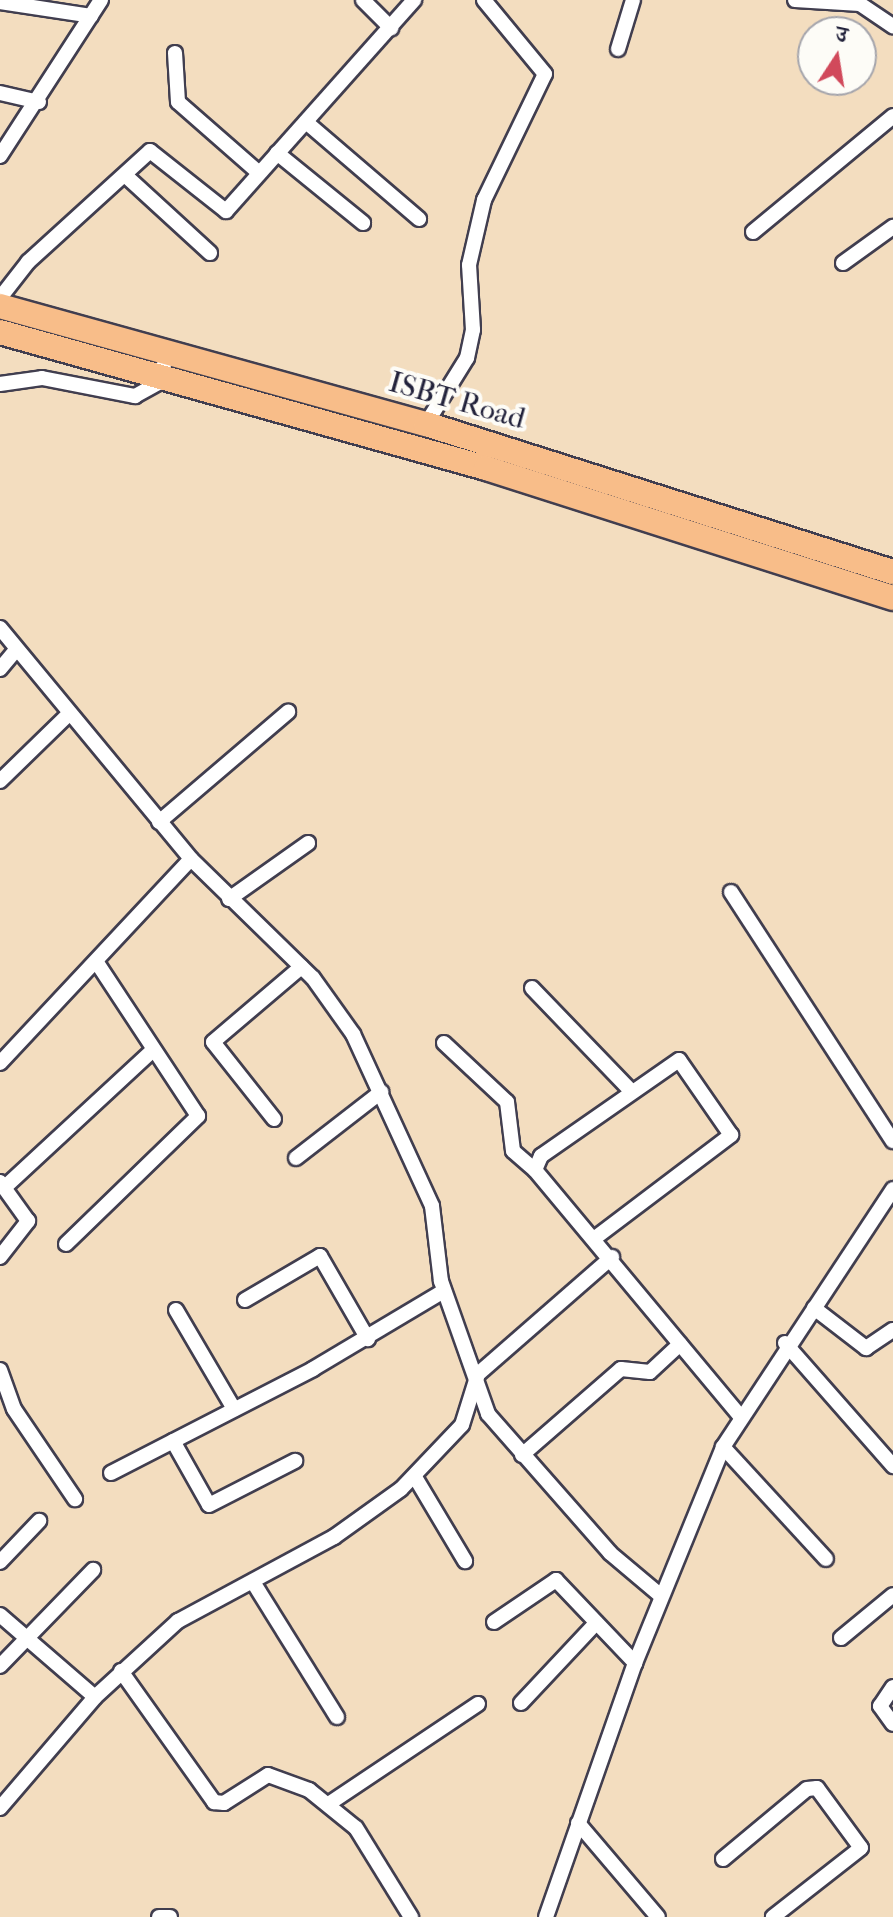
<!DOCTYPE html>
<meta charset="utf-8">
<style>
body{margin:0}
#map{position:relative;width:893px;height:1917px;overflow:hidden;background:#f3ddbf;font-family:"IM FELL French Canon","Noto Serif Devanagari",serif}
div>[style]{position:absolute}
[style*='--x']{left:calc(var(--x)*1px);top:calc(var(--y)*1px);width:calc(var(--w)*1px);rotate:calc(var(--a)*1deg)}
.roads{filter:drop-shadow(2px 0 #413e4f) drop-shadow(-2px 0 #413e4f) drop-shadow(0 2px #413e4f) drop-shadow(0 -2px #413e4f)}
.minor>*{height:14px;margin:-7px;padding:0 7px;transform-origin:7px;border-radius:7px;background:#fff}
.trunk>*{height:24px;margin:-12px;padding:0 12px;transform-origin:12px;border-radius:12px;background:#f8bd89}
span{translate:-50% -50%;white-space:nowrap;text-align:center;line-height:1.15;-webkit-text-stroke:8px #fdfcf7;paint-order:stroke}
.street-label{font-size:30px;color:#22223b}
.north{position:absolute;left:797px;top:16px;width:80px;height:80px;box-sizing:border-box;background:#fdfcf7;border:2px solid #a5a5ac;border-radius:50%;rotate:12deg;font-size:22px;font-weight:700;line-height:32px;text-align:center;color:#22223b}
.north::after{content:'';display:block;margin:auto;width:28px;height:36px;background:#d1495b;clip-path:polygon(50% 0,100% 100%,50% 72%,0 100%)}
</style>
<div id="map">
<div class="roads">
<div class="minor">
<i style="--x:363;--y:0;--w:40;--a:45"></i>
<i style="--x:795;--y:0;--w:65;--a:3.5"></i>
<i style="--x:860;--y:4;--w:40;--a:34"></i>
<i style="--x:0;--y:2;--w:92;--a:8.7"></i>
<i style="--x:618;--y:49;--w:51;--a:-73"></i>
<i style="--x:175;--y:53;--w:49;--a:86.5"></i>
<i style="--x:178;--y:102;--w:108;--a:41.2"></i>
<i style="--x:0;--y:93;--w:40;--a:13"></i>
<i style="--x:306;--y:122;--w:149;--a:40.6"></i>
<i style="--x:277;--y:153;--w:111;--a:39.1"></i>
<i style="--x:0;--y:156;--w:186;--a:-57.1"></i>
<i style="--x:126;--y:176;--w:114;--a:42.5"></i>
<i style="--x:753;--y:232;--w:182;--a:-39.6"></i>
<i style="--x:843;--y:263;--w:62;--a:-35.8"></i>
<i style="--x:0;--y:298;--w:46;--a:-52.1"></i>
<i style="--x:28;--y:262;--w:165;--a:-42.3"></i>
<i style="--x:150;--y:151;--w:97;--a:38.3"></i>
<i style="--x:226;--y:211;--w:283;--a:-48.3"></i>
<i style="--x:0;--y:384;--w:42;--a:-8.1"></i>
<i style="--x:42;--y:378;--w:95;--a:11"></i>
<i style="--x:135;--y:396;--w:29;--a:-29"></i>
<i style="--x:160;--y:382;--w:27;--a:-77"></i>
<i style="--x:426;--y:424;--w:78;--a:-58.2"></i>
<i style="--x:467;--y:358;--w:29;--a:-78"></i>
<i style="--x:473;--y:330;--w:65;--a:-93.5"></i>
<i style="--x:469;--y:265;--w:67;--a:-77"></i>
<i style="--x:484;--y:200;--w:140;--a:-64.2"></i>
<i style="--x:545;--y:74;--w:96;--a:-129.5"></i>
<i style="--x:0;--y:628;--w:300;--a:50.4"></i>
<i style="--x:191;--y:859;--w:170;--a:44.3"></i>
<i style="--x:313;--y:978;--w:69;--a:54.5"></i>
<i style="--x:353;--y:1034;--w:189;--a:65.3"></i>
<i style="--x:432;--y:1206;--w:76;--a:83.2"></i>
<i style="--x:441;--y:1281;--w:141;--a:70.5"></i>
<i style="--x:488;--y:1414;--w:185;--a:48.7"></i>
<i style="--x:610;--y:1553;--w:65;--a:40"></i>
<i style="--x:0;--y:669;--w:25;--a:-50"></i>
<i style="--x:0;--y:781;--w:96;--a:-44.2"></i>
<i style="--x:159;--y:822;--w:170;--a:-40.5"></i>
<i style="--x:731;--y:892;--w:297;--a:57"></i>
<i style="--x:229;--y:899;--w:97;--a:-35.3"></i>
<i style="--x:532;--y:988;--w:141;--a:46.1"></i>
<i style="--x:444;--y:1043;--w:86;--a:43.1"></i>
<i style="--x:507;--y:1102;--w:49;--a:83"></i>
<i style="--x:513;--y:1151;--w:29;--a:41"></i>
<i style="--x:0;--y:1063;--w:279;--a:-46.9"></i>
<i style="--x:274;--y:1119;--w:98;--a:-128.4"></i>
<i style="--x:213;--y:1042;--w:116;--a:-40.4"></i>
<i style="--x:296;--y:1158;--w:108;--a:-37.8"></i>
<i style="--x:5;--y:1187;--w:199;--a:-42.8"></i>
<i style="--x:595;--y:1238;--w:171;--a:-37.1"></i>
<i style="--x:731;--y:1135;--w:91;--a:-124.7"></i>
<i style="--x:679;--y:1060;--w:168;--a:145.2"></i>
<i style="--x:541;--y:1156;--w:15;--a:113"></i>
<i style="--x:535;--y:1170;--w:319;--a:50.2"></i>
<i style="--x:66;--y:1244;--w:184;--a:-44.1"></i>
<i style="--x:198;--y:1116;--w:183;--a:-123.4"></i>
<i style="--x:0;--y:1257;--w:46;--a:-52.1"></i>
<i style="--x:28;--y:1221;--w:48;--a:-125.7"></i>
<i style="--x:245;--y:1300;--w:87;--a:-30.4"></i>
<i style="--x:320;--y:1256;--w:96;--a:60"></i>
<i style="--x:814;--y:1308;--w:66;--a:37.6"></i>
<i style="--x:866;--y:1348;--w:32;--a:-34"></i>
<i style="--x:176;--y:1310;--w:115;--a:59.6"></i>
<i style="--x:785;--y:1343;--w:164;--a:48.7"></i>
<i style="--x:0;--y:1370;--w:41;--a:70.3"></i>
<i style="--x:14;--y:1409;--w:109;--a:55.9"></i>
<i style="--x:173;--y:1441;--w:73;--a:60.6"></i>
<i style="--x:209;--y:1505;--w:97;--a:-27.1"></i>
<i style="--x:723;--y:1447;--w:152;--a:47.4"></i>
<i style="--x:522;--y:1455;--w:131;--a:-41"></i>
<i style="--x:621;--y:1369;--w:29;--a:6"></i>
<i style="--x:650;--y:1372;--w:41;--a:-43"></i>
<i style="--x:111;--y:1473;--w:227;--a:-27.2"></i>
<i style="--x:313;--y:1369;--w:152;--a:-30.8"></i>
<i style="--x:415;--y:1477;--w:98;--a:59.2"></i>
<i style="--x:0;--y:1562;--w:57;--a:-46.4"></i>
<i style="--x:253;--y:1582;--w:159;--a:58.1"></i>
<i style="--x:0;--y:1615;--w:125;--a:40.8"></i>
<i style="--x:95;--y:1697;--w:113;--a:-42.5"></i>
<i style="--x:178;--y:1621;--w:177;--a:-28.3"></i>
<i style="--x:334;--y:1537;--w:82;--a:-35.6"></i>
<i style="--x:401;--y:1489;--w:88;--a:-46.4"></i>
<i style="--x:462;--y:1425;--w:53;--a:-72.6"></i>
<i style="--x:478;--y:1374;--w:178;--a:-41.1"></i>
<i style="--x:494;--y:1622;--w:75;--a:-34.1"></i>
<i style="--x:556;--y:1580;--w:115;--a:46.4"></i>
<i style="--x:841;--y:1638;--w:67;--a:-39.6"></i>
<i style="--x:0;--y:1666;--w:134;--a:-45.9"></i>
<i style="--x:121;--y:1671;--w:161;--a:54.6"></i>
<i style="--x:214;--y:1802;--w:10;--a:6"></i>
<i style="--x:224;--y:1803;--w:52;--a:-32.5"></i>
<i style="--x:268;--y:1775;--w:44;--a:20.1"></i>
<i style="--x:309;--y:1790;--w:60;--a:39"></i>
<i style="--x:356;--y:1828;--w:105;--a:58.3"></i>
<i style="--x:893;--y:1687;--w:23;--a:124"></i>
<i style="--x:880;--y:1706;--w:22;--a:54"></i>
<i style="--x:521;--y:1703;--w:110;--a:-46.8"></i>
<i style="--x:330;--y:1803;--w:178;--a:-33.8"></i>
<i style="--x:0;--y:1808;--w:146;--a:-49.4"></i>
<i style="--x:578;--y:1823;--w:123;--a:49.6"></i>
<i style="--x:723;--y:1859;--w:109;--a:-39.8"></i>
<i style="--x:807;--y:1789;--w:10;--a:-6"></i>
<i style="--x:817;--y:1788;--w:74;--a:53.7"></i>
<i style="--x:861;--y:1848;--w:112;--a:141.9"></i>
<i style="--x:159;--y:1917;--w:11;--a:0"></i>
<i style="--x:546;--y:1917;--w:269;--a:-70.7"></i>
<i style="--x:635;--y:1663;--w:233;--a:-67.8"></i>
<i style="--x:723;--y:1447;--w:309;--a:-56.6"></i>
</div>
<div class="trunk">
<i style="--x:0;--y:306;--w:442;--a:15.5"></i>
<i style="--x:426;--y:424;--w:490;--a:17.6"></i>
<i style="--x:0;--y:332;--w:505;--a:15.63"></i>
<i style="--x:486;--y:468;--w:427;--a:17.7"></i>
</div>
</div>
<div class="street-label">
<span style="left:457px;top:401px;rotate:16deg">ISBT Road</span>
</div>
<div class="north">उ</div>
</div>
